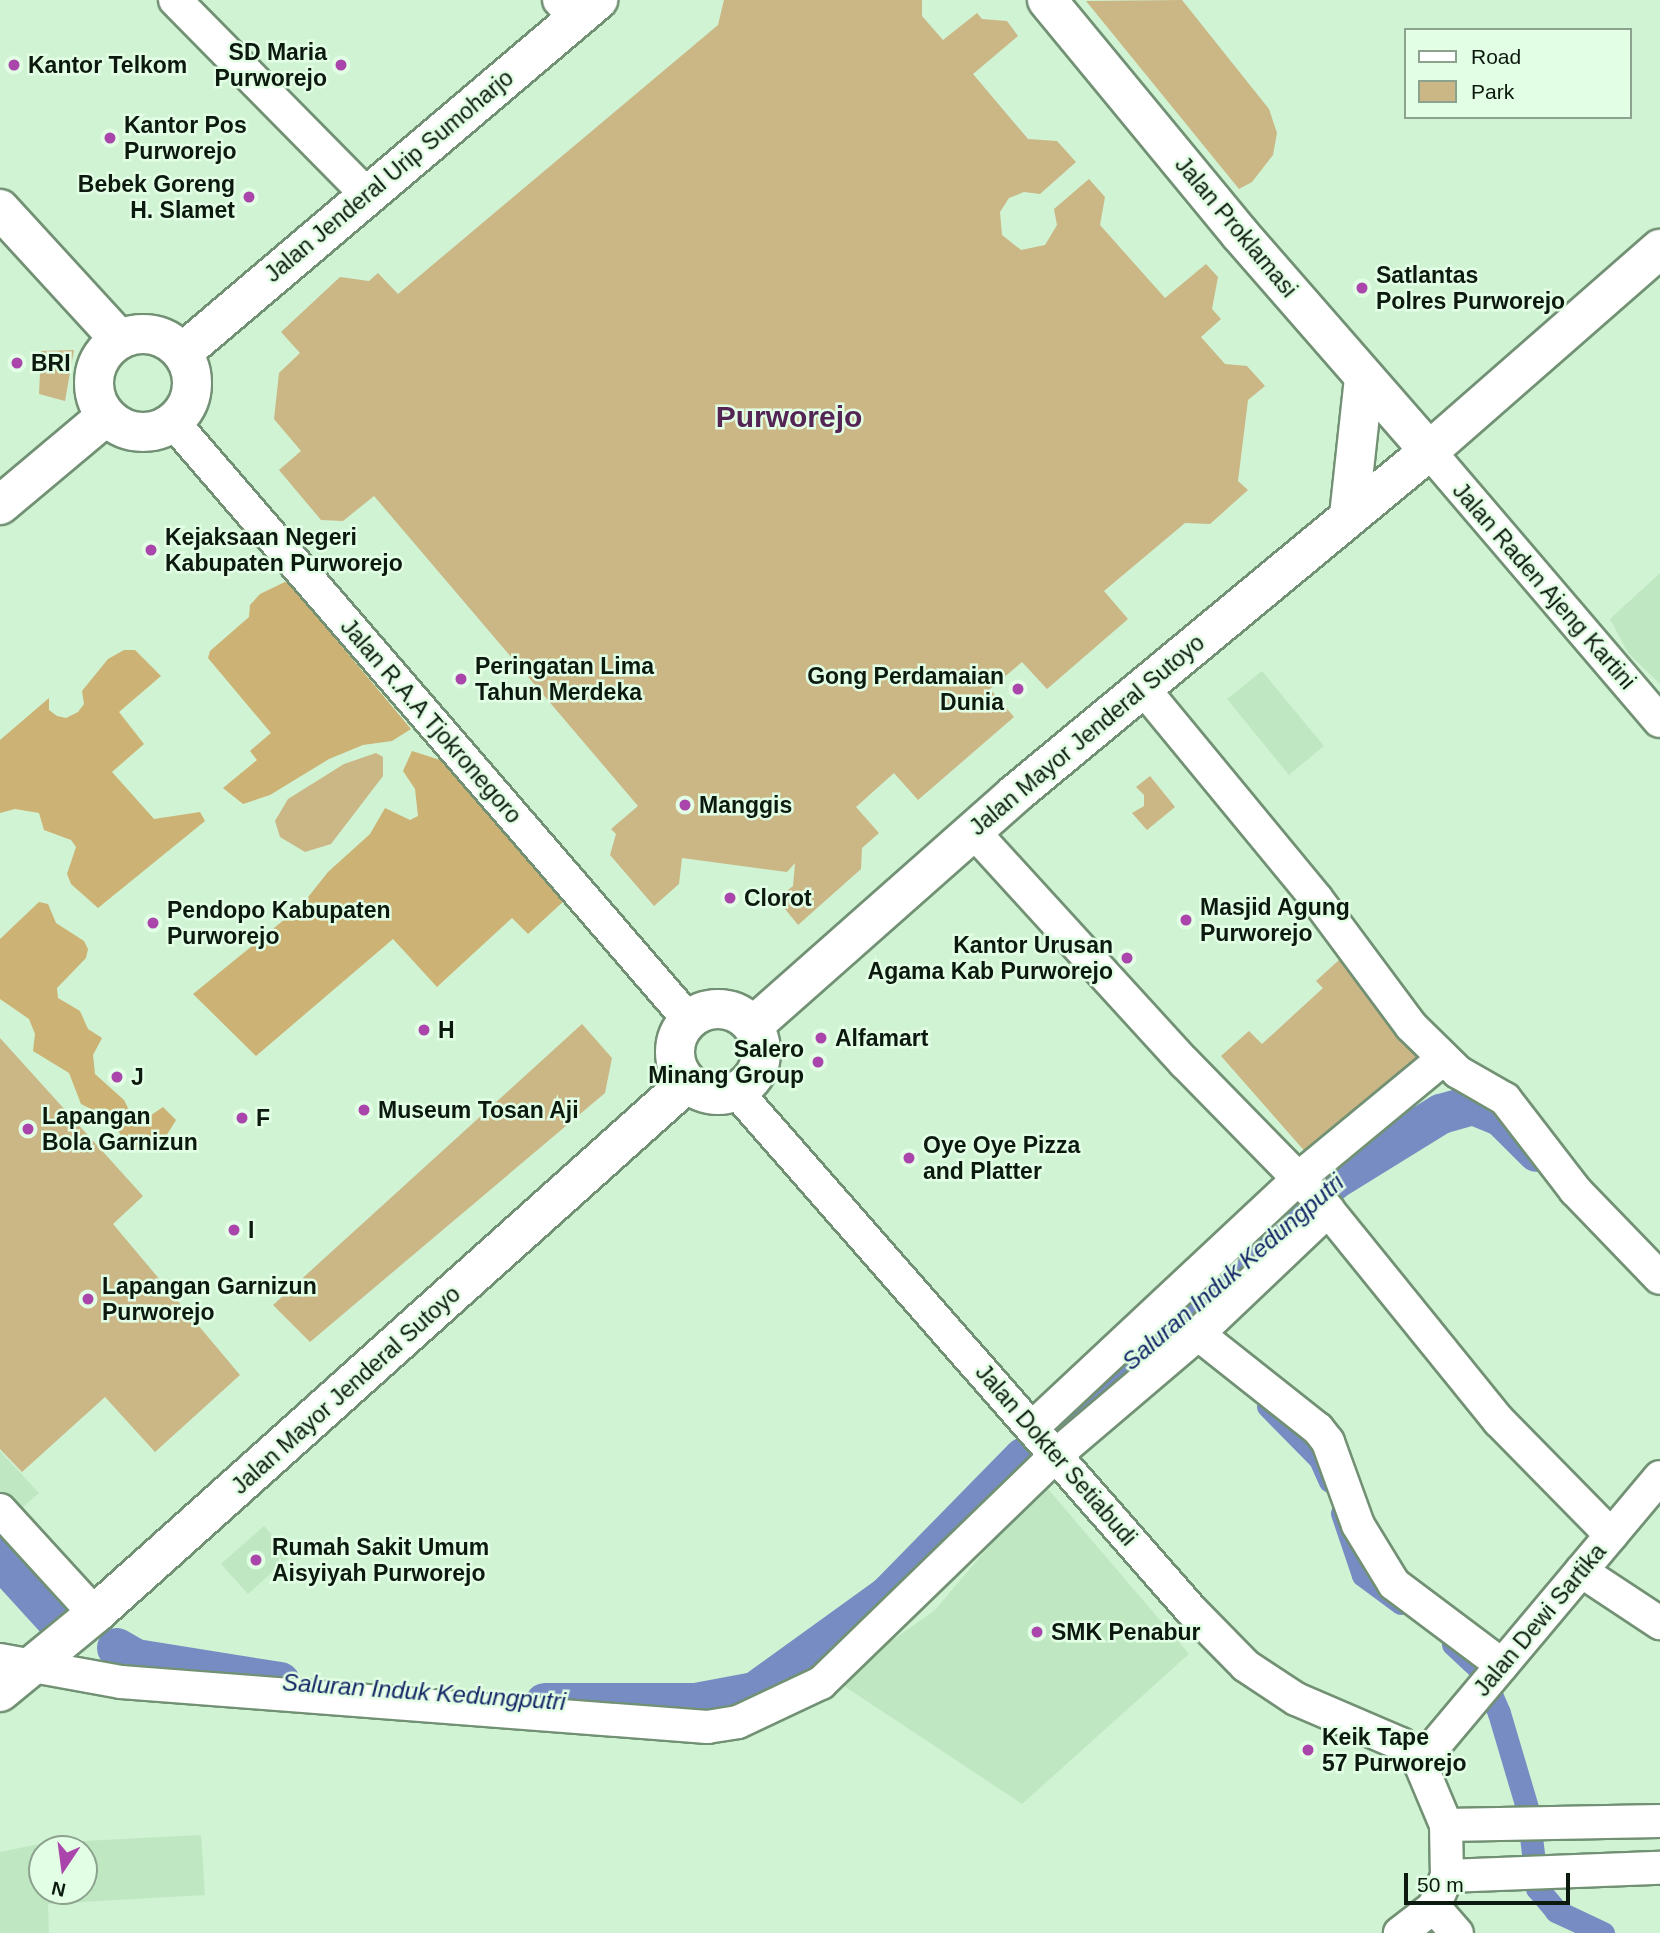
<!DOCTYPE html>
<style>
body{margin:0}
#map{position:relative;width:1660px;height:1933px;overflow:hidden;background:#d0f3d3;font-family:Arial,sans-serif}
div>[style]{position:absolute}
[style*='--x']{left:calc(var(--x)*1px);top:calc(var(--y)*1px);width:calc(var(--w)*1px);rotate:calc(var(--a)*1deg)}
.built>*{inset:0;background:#bfe8c2}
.green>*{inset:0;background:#cbb686}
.forest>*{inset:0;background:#ccb274}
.water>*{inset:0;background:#778cc3}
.canal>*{height:23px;margin:-11.5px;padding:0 11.5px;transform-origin:11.5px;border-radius:11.5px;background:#778cc3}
.river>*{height:40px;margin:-20px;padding:0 20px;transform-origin:20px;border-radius:20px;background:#778cc3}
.roads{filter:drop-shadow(2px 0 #729174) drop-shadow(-2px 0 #729174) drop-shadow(0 2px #729174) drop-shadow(0 -2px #729174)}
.minor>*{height:32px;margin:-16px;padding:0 16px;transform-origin:16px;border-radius:16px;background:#fff}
.major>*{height:38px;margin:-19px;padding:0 19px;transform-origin:19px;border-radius:19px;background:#fff}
.major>.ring{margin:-19px;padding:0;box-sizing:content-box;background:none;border:38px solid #fff;border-radius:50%}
.dots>*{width:19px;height:19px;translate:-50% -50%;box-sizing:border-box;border:4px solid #e2fee4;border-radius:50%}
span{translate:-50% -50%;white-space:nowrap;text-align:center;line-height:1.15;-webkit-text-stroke:5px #e2fee4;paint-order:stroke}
.poi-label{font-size:23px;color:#0c190e;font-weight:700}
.right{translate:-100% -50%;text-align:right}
.left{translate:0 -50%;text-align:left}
.street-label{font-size:23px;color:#0c190e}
.water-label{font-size:24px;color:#152767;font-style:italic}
.district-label{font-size:30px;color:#542454;font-weight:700}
.legend{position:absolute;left:1404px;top:28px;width:228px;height:91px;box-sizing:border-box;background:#e2fee4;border:2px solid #8ca28e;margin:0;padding:9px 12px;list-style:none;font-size:21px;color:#0c190e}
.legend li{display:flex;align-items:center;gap:14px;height:35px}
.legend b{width:35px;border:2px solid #8ca28e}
.north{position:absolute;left:28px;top:1835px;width:70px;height:70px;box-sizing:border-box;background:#e2fee4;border:2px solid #8ca28e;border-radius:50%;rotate:193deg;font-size:19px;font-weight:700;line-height:28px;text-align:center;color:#0c190e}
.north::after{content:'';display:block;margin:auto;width:24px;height:32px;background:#aa46ab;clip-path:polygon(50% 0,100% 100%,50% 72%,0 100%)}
.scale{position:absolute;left:1404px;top:1873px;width:166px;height:32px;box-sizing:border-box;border:4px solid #0c190e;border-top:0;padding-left:9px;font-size:21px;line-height:24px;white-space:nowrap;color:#0c190e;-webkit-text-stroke:5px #e2fee4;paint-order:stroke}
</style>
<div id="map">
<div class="built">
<i style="clip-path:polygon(1660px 573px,1660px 684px,1628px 653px,1610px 619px)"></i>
<i style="clip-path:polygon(1262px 671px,1324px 746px,1289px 775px,1227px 699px)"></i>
<i style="clip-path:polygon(0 1451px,39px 1493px,15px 1514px,0 1497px)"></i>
<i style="clip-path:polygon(1043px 1483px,1189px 1654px,1022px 1804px,835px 1680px,934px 1611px)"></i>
<i style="clip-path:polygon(264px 1526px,291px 1555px,248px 1594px,221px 1564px)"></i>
<i style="clip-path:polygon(evenodd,201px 1835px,205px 1895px,48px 1904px,49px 1933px,0 1933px,0 1852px,44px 1843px,201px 1835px,42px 1849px,84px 1849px,84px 1891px,42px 1891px,42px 1849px)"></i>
</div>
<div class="green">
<i style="clip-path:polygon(724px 0,922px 0,922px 16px,943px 40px,977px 13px,982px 19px,1007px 21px,1018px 36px,973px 74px,1028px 139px,1057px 141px,1076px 162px,1040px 194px,1024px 192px,1009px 198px,1000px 212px,1002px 235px,1021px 250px,1045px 245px,1057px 225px,1054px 209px,1089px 179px,1105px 197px,1100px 225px,1165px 298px,1206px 264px,1218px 277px,1212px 309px,1221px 319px,1201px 337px,1225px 364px,1247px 366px,1265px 386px,1248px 400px,1238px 481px,1248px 490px,1210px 524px,1185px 523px,1104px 591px,1128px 619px,1047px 689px,1022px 662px,990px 689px,1014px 717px,918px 800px,894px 773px,856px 807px,879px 833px,862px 848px,861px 869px,798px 925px,777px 899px,793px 886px,795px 863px,787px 872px,682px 858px,679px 884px,654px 906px,610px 855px,616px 834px,611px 829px,638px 806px,374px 496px,343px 521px,321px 520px,279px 470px,301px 451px,274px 419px,279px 373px,300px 353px,281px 332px,340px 277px,369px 281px,378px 273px,398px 294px,718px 25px)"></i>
<i style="clip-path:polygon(1182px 0,1269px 109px,1277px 133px,1273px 155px,1252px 182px,1239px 189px,1086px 1px)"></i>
<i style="clip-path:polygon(74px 350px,65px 401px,39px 394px,41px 351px)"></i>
<i style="clip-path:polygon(376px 753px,383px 757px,383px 776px,331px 844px,305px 852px,280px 837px,275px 821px,288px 799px,344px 764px)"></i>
<i style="clip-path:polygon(1150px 776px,1175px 807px,1147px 830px,1132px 813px,1144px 806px,1144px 795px,1136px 787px)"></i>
<i style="clip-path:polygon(1351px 949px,1443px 1059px,1316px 1164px,1221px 1056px,1249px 1031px,1262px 1044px,1323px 988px,1316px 981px)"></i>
<i style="clip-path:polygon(582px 1024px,612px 1058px,605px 1093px,310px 1342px,273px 1305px)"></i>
<i style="clip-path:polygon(0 1038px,143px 1196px,113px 1224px,240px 1375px,155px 1452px,105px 1397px,22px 1472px,0 1449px)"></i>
</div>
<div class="forest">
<i style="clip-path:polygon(287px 581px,411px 729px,392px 741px,363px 745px,329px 759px,270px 795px,243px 804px,223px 788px,257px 760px,250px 751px,271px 733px,208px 658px,210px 651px,249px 617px,250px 605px,260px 594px)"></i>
<i style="clip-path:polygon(124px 650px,135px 650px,161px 676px,119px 712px,144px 744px,112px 772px,154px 819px,200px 812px,205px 821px,98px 908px,71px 884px,67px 874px,76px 847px,71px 840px,44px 830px,39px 813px,15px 809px,0 813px,0 740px,49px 698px,49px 710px,57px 716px,66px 718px,78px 712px,84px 704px,82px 691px,108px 659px)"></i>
<i style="clip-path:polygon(412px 751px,440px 760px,565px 900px,528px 934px,512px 918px,437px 987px,393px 939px,256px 1056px,193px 994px,301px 906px,328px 872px,370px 834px,385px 808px,410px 820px,418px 816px,415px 789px,403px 771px)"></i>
<i style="clip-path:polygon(39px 902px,48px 904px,56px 923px,84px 941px,88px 949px,86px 958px,57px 988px,58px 998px,80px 1011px,88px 1029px,102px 1038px,93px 1055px,95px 1074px,124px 1100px,133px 1118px,144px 1120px,163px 1107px,176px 1120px,163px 1141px,141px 1152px,125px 1144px,113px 1120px,81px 1104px,69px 1073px,33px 1051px,35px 1034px,29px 1019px,0 999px,0 939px)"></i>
</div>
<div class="water">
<i style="clip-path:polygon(0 1531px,70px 1609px,42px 1634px,0 1588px)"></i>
</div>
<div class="canal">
<i style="--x:1268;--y:1406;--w:74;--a:45.5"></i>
<i style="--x:1320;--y:1459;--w:24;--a:66"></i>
<i style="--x:1342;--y:1513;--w:65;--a:71.3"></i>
<i style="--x:1363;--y:1575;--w:47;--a:36.4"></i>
<i style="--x:1453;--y:1644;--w:37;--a:43"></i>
<i style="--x:1480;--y:1669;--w:48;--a:66.6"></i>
<i style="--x:1499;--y:1713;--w:102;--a:73.5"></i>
<i style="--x:1528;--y:1811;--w:78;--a:83.3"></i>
<i style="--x:1537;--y:1888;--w:30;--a:50"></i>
<i style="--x:1556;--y:1911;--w:52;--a:25.1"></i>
</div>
<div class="river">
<i style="--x:1066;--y:1418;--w:358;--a:-41.6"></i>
<i style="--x:1334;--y:1180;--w:126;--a:-31.7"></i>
<i style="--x:1441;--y:1114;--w:33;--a:-16"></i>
<i style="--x:1473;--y:1105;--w:31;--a:22"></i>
<i style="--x:1502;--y:1117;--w:49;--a:45"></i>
<i style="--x:117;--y:1648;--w:22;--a:30"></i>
<i style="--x:136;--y:1659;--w:146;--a:9.1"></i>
<i style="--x:545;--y:1703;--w:151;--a:0"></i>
<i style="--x:696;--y:1703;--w:60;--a:-10.6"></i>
<i style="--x:755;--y:1692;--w:164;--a:-35.8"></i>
<i style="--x:888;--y:1596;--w:194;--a:-45.6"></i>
</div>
<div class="roads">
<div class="minor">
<i style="--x:175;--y:0;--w:274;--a:45.4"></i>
<i style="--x:559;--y:0;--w:25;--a:47"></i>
<i style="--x:173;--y:422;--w:790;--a:49.21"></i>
<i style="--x:1429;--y:451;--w:355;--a:49.5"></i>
<i style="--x:1142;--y:687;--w:273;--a:50.5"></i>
<i style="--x:1316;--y:898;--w:159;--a:53.4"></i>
<i style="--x:1411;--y:1026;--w:66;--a:44.4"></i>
<i style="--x:1458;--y:1072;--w:54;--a:29.9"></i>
<i style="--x:1505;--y:1099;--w:115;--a:52.4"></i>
<i style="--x:1575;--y:1190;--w:122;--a:46"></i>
<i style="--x:973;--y:831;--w:314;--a:47.6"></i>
<i style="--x:1185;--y:1063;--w:199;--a:45.6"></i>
<i style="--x:1324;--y:1205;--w:278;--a:51"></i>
<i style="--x:1499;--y:1421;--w:160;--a:45.5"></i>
<i style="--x:736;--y:1091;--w:690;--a:48.76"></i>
<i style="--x:1191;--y:1610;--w:78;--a:45.5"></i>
<i style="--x:1246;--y:1666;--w:60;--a:33.4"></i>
<i style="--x:1296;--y:1699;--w:114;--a:23.2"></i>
<i style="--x:1401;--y:1744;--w:27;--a:45"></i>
<i style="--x:1420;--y:1763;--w:67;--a:67.2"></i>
<i style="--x:1446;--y:1825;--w:51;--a:88.9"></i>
<i style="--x:1447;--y:1876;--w:34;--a:113"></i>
<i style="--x:1434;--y:1907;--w:43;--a:142.6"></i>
<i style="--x:1198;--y:1334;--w:153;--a:38.4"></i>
<i style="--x:1318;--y:1429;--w:16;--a:52"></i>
<i style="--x:1328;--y:1442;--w:88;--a:70.1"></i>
<i style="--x:1358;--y:1525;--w:69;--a:58.6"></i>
<i style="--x:1394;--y:1584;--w:135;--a:36.9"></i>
<i style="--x:1033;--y:1427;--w:364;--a:-43.1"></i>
<i style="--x:1299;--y:1178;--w:187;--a:-39.6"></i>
<i style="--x:0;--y:1510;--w:141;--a:47.6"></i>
<i style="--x:1581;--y:1571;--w:95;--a:33.4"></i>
<i style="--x:0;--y:1660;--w:123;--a:10.3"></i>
<i style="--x:121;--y:1682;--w:588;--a:4.39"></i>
<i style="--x:707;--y:1727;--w:31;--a:-9"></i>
<i style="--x:738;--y:1722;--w:92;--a:-25.2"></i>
<i style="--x:821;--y:1683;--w:327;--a:-44.1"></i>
<i style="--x:1056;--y:1455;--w:187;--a:-40.4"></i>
<i style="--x:1198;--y:1334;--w:180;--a:-43.6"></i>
<i style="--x:1420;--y:1763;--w:373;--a:-50"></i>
<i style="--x:1446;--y:1825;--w:214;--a:-1.1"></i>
<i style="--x:1447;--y:1876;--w:213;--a:-2.2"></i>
<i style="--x:1434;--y:1907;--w:35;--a:49"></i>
</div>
<div class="major">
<i style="--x:1047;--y:0;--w:302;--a:50.5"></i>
<i style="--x:1239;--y:233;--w:289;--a:48.9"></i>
<i style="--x:0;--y:209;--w:176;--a:47.5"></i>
<i class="ring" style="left:94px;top:334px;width:60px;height:60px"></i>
<i style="--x:182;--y:353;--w:546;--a:-40.32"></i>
<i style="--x:0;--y:505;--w:138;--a:-40"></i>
<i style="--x:1349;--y:516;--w:139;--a:-83.8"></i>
<i class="ring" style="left:675px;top:1009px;width:48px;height:48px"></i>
<i style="--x:753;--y:1026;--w:350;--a:-41.5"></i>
<i style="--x:1015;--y:794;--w:538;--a:-39.64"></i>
<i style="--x:1429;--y:451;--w:307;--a:-41.2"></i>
<i style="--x:0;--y:1692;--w:123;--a:-39.4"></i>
<i style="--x:95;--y:1614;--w:795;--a:-41.89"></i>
</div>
</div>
<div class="dots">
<i style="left:14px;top:65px;background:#aa46ab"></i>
<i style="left:341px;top:65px;background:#aa46ab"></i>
<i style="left:110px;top:138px;background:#aa46ab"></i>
<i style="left:249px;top:197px;background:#aa46ab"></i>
<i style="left:1362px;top:288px;background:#aa46ab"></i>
<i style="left:17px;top:363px;background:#aa46ab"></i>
<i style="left:151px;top:550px;background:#aa46ab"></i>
<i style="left:461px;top:679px;background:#aa46ab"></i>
<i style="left:1018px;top:689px;background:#aa46ab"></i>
<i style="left:685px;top:805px;background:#aa46ab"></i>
<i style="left:730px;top:898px;background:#aa46ab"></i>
<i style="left:1186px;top:920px;background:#aa46ab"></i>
<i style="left:153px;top:923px;background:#aa46ab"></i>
<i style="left:1127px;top:958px;background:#aa46ab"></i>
<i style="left:424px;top:1030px;background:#aa46ab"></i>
<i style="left:821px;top:1038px;background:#aa46ab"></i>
<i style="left:818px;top:1062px;background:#aa46ab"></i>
<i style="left:117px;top:1077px;background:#aa46ab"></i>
<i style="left:364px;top:1110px;background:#aa46ab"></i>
<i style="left:242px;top:1118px;background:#aa46ab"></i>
<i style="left:28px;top:1129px;background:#aa46ab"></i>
<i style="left:909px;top:1158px;background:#aa46ab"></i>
<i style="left:234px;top:1230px;background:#aa46ab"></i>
<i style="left:88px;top:1299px;background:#aa46ab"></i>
<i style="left:256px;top:1560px;background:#aa46ab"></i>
<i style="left:1037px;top:1632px;background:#aa46ab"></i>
<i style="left:1308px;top:1750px;background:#aa46ab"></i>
</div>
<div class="poi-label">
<span class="right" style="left:327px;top:65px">SD Maria<br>Purworejo</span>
<span class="left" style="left:28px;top:65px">Kantor Telkom</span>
<span class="left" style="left:124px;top:138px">Kantor Pos<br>Purworejo</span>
<span class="right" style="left:235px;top:197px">Bebek Goreng<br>H. Slamet</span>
<span class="left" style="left:1376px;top:288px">Satlantas<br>Polres Purworejo</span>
<span class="left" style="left:31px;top:363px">BRI</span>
<span class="left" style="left:165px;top:550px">Kejaksaan Negeri<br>Kabupaten Purworejo</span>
<span class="left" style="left:475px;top:679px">Peringatan Lima<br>Tahun Merdeka</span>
<span class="right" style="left:1004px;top:689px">Gong Perdamaian<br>Dunia</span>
<span class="left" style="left:699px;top:805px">Manggis</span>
<span class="left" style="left:744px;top:898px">Clorot</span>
<span class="left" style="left:1200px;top:920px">Masjid Agung<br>Purworejo</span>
<span class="left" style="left:167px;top:923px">Pendopo Kabupaten<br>Purworejo</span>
<span class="right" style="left:1113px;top:958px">Kantor Urusan<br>Agama Kab Purworejo</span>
<span class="left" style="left:438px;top:1030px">H</span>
<span class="left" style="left:835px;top:1038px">Alfamart</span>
<span class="right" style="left:804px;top:1062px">Salero<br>Minang Group</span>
<span class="left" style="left:131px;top:1077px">J</span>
<span class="left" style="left:378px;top:1110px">Museum Tosan Aji</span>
<span class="left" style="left:42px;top:1129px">Lapangan<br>Bola Garnizun</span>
<span class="left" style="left:256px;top:1118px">F</span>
<span class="left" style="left:923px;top:1158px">Oye Oye Pizza<br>and Platter</span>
<span class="left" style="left:248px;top:1230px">I</span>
<span class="left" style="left:102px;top:1299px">Lapangan Garnizun<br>Purworejo</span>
<span class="left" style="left:272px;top:1560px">Rumah Sakit Umum<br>Aisyiyah Purworejo</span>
<span class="left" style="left:1051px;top:1632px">SMK Penabur</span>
<span class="left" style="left:1322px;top:1750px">Keik Tape<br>57 Purworejo</span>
</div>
<div class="street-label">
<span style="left:389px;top:176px;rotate:-40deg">Jalan Jenderal Urip Sumoharjo</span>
<span style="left:1236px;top:227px;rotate:50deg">Jalan Proklamasi</span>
<span style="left:1544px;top:586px;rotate:49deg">Jalan Raden Ajeng Kartini</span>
<span style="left:431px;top:721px;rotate:49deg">Jalan R.A.A Tjokronegoro</span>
<span style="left:1087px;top:735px;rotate:-40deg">Jalan Mayor Jenderal Sutoyo</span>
<span style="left:346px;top:1390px;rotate:-42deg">Jalan Mayor Jenderal Sutoyo</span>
<span style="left:1056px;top:1455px;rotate:49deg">Jalan Dokter Setiabudi</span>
<span style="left:1540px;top:1620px;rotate:-50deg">Jalan Dewi Sartika</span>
</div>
<div class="water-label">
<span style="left:1233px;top:1272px;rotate:-41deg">Saluran Induk Kedungputri</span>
<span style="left:424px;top:1692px;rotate:4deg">Saluran Induk Kedungputri</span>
</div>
<div class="district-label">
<span style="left:789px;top:417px">Purworejo</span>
</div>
<ul class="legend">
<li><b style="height:9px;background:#fff"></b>Road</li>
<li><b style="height:19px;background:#cbb686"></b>Park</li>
</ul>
<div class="north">N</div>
<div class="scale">50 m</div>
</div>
